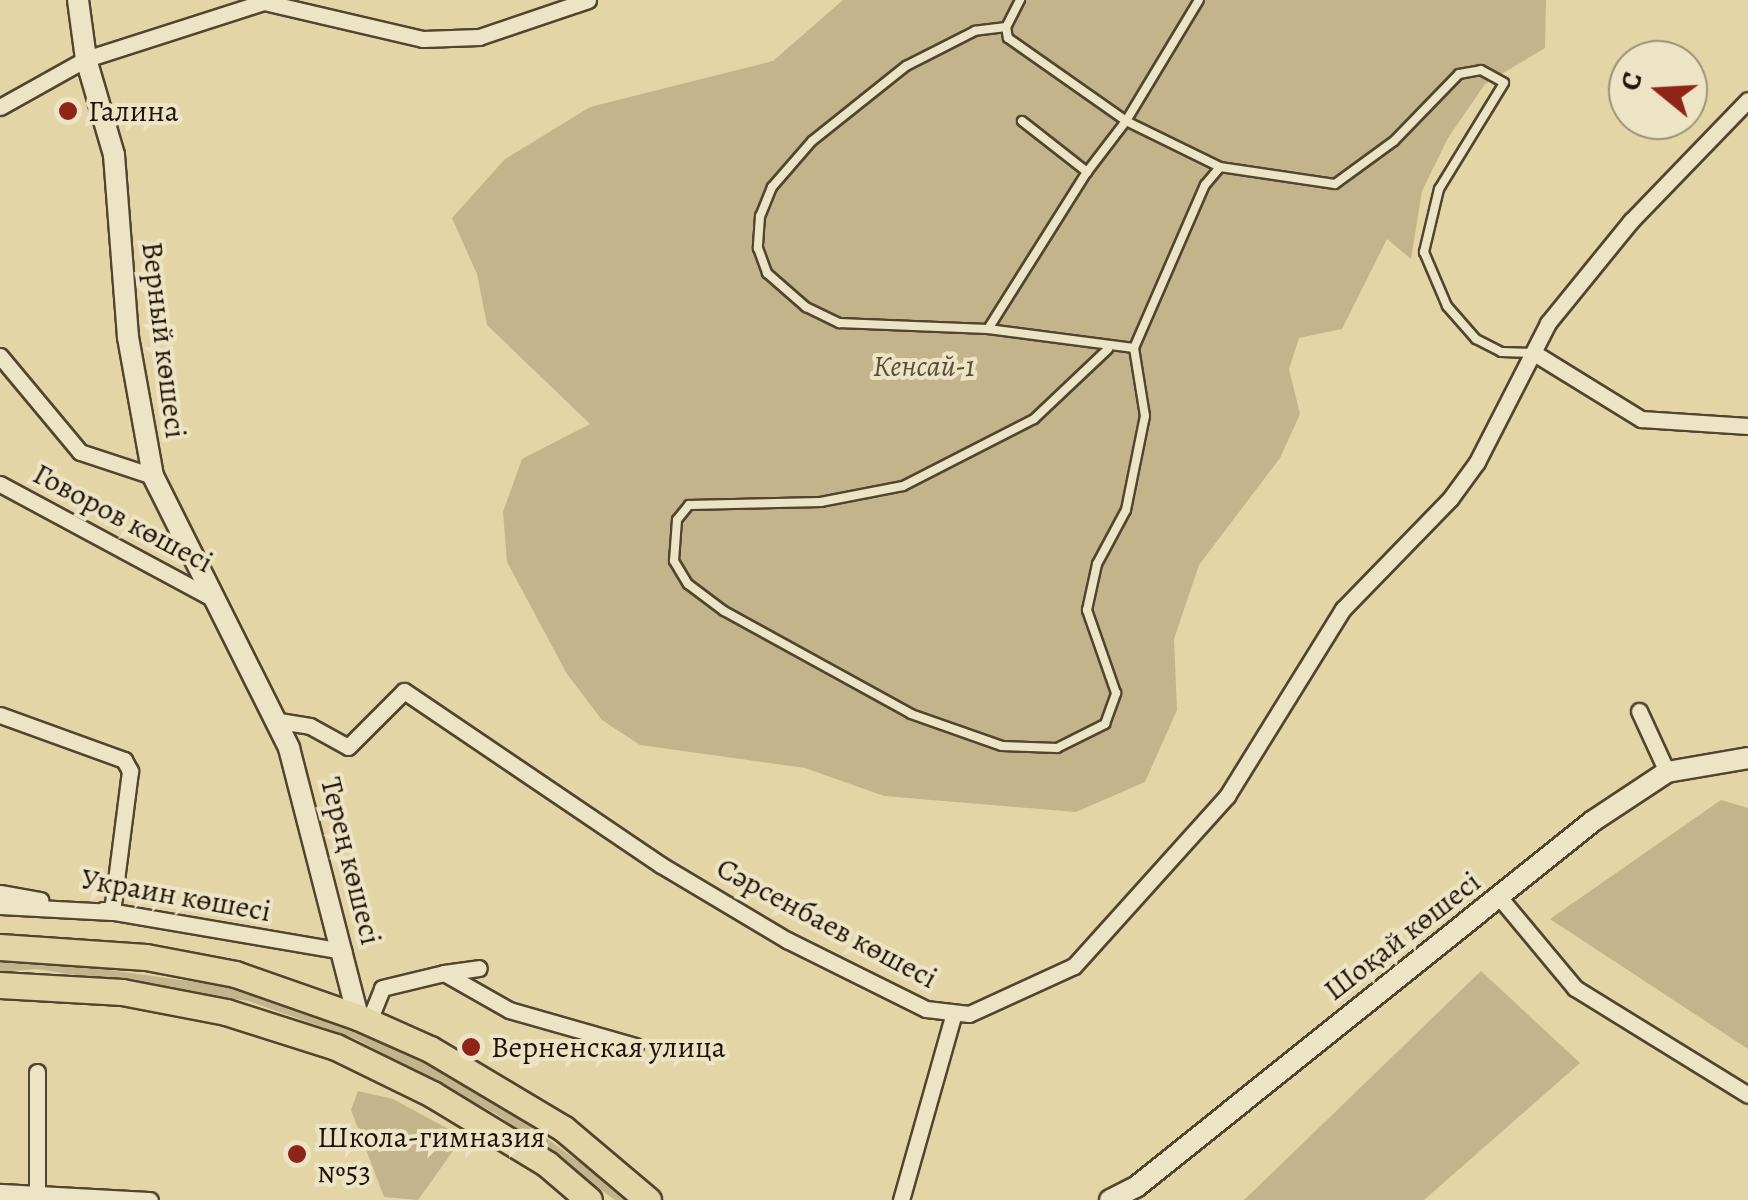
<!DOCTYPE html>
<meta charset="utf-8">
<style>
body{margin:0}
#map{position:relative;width:1748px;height:1200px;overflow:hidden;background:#e4d5a6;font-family:Alegreya,serif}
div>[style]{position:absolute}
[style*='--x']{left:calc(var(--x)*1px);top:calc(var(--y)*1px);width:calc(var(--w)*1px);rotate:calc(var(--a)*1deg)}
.green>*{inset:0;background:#c3b48b}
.roads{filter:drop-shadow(2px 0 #524430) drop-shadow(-2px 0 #524430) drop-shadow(0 2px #524430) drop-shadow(0 -2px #524430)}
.service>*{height:8px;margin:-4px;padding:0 4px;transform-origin:4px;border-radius:4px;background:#ede4c5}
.minor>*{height:15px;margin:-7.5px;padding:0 7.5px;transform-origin:7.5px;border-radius:7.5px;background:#ede4c5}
.tertiary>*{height:20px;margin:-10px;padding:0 10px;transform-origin:10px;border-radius:10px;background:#ede4c5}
.primary>*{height:25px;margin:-12.5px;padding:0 12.5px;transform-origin:12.5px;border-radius:12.5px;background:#e4d5a6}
.dots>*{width:28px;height:28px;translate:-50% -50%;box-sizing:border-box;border:5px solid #ede4c5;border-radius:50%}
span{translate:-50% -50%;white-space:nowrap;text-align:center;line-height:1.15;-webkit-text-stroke:8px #ede4c5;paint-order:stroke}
.poi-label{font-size:30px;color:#211308}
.left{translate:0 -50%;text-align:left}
.street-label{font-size:30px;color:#211308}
.park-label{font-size:30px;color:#5a4b36;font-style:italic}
.north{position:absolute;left:1608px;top:40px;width:100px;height:100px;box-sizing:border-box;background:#ede4c5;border:2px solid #9b9079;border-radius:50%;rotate:288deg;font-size:28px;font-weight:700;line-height:40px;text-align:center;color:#211308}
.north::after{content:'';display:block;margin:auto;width:35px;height:45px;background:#8f2418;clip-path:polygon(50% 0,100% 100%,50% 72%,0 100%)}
</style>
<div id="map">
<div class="green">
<i style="clip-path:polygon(843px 0,1546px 0,1545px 48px,1485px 84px,1448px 138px,1422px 191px,1411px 259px,1387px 239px,1342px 329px,1299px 338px,1289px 369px,1300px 414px,1280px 458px,1199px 565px,1174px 639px,1177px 710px,1145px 782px,1076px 812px,884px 796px,805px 768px,640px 745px,602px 720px,567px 674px,507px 562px,503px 512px,522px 459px,590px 424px,487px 325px,477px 274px,452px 218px,505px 159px,590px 107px,773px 61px)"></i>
<i style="clip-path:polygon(1721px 800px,1748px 808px,1748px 1049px,1550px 919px)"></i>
<i style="clip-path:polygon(37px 960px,253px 990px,362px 1028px,502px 1105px,630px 1200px,615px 1200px,496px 1114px,356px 1039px,248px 1001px,36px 969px,0 972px,0 962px)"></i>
<i style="clip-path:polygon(1481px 971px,1580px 1063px,1424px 1200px,1244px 1200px)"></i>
<i style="clip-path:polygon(358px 1091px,393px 1099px,463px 1137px,418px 1200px,384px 1197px,351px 1110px)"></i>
</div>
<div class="roads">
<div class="service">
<i style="--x:1020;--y:0;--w:30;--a:117"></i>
<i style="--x:1006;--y:27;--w:11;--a:80"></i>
<i style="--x:1008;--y:38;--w:144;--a:35.1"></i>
<i style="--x:1126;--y:121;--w:141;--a:-58.9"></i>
<i style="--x:1006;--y:27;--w:31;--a:173"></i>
<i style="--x:975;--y:31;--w:77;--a:153.1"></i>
<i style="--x:906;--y:66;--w:120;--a:141.4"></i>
<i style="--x:812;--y:141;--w:61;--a:131"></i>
<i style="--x:772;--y:187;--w:31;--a:112"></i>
<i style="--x:760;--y:216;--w:32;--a:94"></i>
<i style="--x:758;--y:248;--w:27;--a:70"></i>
<i style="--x:767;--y:273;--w:52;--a:41.1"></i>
<i style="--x:806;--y:307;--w:37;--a:26"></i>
<i style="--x:839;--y:323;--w:149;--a:2.3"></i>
<i style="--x:988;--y:329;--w:147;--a:7.4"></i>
<i style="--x:1134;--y:348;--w:178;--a:-66.5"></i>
<i style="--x:1205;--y:185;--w:23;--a:-50"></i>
<i style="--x:1220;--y:167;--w:116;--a:8.4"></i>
<i style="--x:1335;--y:184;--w:73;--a:-36.1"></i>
<i style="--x:1394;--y:141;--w:93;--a:-45.9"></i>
<i style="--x:1459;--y:74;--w:22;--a:-10"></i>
<i style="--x:1481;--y:70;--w:26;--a:29"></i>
<i style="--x:1504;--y:83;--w:124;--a:121.5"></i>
<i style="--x:1439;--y:189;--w:65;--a:103.4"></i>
<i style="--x:1424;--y:252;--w:59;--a:66.9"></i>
<i style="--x:1447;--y:306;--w:44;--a:48.7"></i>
<i style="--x:1476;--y:339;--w:28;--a:27"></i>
<i style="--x:1501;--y:352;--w:32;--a:2"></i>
<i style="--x:1022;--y:121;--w:83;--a:38.1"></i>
<i style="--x:1087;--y:172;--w:64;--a:-52.6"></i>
<i style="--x:1126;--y:121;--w:105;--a:26.1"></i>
<i style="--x:988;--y:329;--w:186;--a:-57.8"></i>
<i style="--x:1108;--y:349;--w:102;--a:136.6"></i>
<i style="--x:1034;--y:419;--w:147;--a:152.9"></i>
<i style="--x:903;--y:486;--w:84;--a:169"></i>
<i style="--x:821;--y:502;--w:132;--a:178.7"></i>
<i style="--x:689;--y:505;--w:19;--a:129"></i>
<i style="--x:677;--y:520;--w:41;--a:94.2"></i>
<i style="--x:674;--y:561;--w:27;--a:59"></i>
<i style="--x:688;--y:584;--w:45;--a:36.9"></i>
<i style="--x:724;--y:611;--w:213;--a:28.8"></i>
<i style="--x:911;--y:714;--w:96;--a:19.4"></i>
<i style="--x:1002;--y:746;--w:55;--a:2.1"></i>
<i style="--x:1057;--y:748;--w:54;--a:-26.6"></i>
<i style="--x:1105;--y:724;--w:33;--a:-70"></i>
<i style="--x:1116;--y:693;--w:88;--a:-109.3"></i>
<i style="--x:1087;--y:610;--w:47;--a:-77.7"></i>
<i style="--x:1097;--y:564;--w:61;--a:-61.8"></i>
<i style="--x:1126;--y:510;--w:96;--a:-78.6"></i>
<i style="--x:1145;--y:416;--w:69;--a:-99.2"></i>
</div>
<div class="minor">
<i style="--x:0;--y:107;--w:98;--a:-29.2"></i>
<i style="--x:86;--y:59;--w:187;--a:-17.8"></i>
<i style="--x:264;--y:2;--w:163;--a:13.1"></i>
<i style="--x:423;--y:39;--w:56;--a:-2"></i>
<i style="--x:479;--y:37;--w:115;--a:-18.7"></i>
<i style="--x:1534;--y:353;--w:126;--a:31.7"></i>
<i style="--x:1641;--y:419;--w:107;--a:3.7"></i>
<i style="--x:0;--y:356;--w:125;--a:50.2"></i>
<i style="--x:80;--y:452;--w:77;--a:18.2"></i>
<i style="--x:0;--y:484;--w:241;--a:28.3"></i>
<i style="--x:1639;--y:711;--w:67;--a:65.3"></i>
<i style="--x:0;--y:715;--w:132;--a:19.9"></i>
<i style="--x:124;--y:760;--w:13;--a:61"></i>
<i style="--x:130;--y:771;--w:142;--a:97.3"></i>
<i style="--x:112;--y:912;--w:112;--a:-176.9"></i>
<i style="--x:279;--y:721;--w:31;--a:9"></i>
<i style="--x:310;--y:726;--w:43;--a:28.9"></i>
<i style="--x:348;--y:747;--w:79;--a:-45"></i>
<i style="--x:404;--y:691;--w:310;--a:34.1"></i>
<i style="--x:661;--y:865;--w:147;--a:30.8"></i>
<i style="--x:787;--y:940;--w:155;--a:26.4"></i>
<i style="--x:926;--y:1009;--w:43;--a:6.6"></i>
<i style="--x:969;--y:1014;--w:115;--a:-24.6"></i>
<i style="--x:1074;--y:966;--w:229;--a:-48"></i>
<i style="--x:1227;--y:796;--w:220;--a:-58.2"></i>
<i style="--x:1343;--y:609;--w:153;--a:-45.8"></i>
<i style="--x:1450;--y:499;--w:46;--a:-53.9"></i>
<i style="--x:1477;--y:462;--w:156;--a:-62.9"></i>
<i style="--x:1548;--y:323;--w:132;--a:-50.9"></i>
<i style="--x:1631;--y:221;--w:168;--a:-46"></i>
<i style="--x:0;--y:893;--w:41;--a:9.9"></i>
<i style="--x:1500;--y:898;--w:117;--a:50.2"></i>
<i style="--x:1575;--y:988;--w:203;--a:31.7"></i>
<i style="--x:103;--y:910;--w:244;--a:9.7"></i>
<i style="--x:444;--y:973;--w:35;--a:-8"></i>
<i style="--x:369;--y:1021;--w:35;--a:-68"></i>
<i style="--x:382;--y:988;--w:64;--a:-13.6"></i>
<i style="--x:444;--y:973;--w:75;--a:29.6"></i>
<i style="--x:509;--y:1010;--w:131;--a:15.9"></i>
<i style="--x:37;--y:1072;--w:122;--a:90"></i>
<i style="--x:0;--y:1192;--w:150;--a:3.1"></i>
<i style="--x:901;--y:1200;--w:191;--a:-74.2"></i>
</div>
<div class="tertiary">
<i style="--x:78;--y:0;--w:60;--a:82.3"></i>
<i style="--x:86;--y:59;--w:100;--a:73.7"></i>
<i style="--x:114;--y:155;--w:183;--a:85.6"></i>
<i style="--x:128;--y:337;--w:141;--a:79.8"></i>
<i style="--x:153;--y:476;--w:304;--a:63.4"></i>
<i style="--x:289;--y:748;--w:278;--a:75.6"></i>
<i style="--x:1110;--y:1200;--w:29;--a:-27"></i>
<i style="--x:1136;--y:1187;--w:585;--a:-38.69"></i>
<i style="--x:1593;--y:821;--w:89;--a:-33.5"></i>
<i style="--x:1667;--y:772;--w:82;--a:-9.8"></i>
</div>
<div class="primary">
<i style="--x:0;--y:947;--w:146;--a:3.9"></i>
<i style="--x:146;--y:957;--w:91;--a:10.8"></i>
<i style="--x:235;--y:974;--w:130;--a:19.3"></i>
<i style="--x:358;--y:1017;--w:79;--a:24"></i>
<i style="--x:430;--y:1049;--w:156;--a:30.8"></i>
<i style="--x:564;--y:1129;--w:110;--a:40.2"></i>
<i style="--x:0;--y:985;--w:122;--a:3.3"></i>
<i style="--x:122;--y:992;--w:106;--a:10.9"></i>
<i style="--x:226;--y:1012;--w:115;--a:17.7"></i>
<i style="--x:336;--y:1047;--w:107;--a:26.1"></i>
<i style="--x:432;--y:1094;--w:135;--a:31.3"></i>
<i style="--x:547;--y:1164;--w:55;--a:40.6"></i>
</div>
</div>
<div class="dots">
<i style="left:68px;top:111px;background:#8f2418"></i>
<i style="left:471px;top:1047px;background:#8f2418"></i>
<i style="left:297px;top:1154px;background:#8f2418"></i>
</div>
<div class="poi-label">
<span class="left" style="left:88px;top:111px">Галина</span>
<span class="left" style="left:491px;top:1047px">Верненская улица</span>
<span class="left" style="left:317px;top:1154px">Школа-гимназия<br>№53</span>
</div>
<div class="street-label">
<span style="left:164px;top:340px;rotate:83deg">Верный көшесі</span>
<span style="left:123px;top:518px;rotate:28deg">Говоров көшесі</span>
<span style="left:351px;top:861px;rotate:76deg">Терең көшесі</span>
<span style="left:176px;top:895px;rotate:10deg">Украин көшесі</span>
<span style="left:827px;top:923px;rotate:28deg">Сәрсенбаев көшесі</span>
<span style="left:1402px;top:936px;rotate:-38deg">Шоқай көшесі</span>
</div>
<div class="park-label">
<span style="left:924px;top:366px">Кенсай-1</span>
</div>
<div class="north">С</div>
</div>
